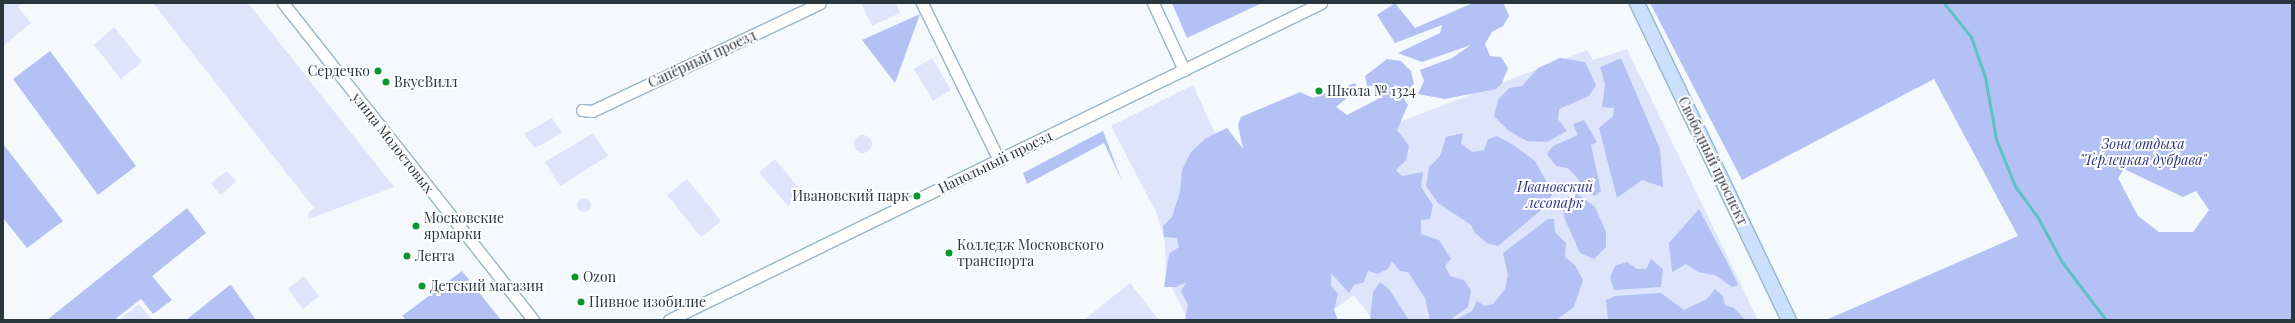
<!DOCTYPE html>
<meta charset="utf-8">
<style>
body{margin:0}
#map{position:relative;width:2295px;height:323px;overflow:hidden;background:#f3f9fd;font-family:"Playfair Display",serif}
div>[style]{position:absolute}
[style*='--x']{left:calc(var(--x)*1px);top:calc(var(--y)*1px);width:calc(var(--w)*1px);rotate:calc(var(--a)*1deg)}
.green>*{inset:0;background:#dde4fc}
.round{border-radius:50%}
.forest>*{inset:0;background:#b4c1f4}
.stream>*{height:3px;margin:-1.5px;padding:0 1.5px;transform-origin:1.5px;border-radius:1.5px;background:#5fc1c6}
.roads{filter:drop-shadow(1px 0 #98b6c9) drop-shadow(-1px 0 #98b6c9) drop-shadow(0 1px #98b6c9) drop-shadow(0 -1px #98b6c9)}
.minor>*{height:11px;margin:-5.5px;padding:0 5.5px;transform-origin:5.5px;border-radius:5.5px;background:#fff}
.major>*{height:14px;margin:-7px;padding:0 7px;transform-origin:7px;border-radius:7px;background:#cae0fc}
.dots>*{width:11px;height:11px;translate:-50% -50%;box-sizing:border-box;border:2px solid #fff;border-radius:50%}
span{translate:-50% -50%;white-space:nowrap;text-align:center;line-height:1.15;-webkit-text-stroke:4px #fff;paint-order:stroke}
.street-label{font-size:14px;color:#2a363e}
.poi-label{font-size:14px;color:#2a363e}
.right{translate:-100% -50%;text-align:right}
.left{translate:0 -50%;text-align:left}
.park-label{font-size:14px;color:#2b357d;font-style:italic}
.frame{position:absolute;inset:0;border:4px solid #2a363e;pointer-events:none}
</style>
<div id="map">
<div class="green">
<i style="clip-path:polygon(3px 3px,22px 3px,18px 7px,31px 23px,3px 46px)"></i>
<i style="clip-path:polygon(153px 3px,248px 3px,394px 187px,309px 219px,308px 213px,314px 208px)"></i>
<i style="clip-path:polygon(861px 3px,896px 3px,900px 13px,872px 26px)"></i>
<i style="clip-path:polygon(114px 27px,142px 62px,121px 79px,94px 45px)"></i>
<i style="clip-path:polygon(1627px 49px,1758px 320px,1373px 320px,1354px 295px,1319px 320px,1188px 320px,1166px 276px,1165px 242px,1157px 214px,1111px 126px,1193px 85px,1231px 168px,1389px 126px,1587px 50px,1593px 60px)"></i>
<i style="clip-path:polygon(932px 58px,951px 90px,933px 101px,914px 69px)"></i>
<i style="clip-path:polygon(552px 118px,562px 133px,535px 148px,524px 134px)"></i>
<i style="clip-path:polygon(593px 133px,608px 156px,560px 186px,545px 162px)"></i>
<i class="round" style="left:854px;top:135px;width:18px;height:18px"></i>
<i style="clip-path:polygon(775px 159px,803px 193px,788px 206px,759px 172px)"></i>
<i style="clip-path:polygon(227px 171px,236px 182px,220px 195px,211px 183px)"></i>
<i style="clip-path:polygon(687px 179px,721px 221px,701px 237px,667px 195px)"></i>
<i class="round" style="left:577px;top:198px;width:14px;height:14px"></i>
<i style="clip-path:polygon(304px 276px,319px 296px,303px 309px,288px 289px)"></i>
<i style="clip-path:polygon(1130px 283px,1159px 320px,1084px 320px)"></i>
<i style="clip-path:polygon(139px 304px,152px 320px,119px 320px)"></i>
</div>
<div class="forest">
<i style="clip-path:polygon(1172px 3px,1262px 3px,1187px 38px)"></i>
<i style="clip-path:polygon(1395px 3px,1415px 28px,1473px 3px,1504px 4px,1509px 16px,1503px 26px,1492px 32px,1485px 44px,1490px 56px,1501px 57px,1508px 68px,1502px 83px,1496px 89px,1445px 99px,1418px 94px,1424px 81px,1420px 70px,1452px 58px,1471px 45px,1422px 62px,1398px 53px,1440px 33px,1442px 25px,1395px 43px,1377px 15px)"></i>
<i style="clip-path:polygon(evenodd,1650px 3px,2292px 3px,2292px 320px,1826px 320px,2018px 236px,1934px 79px,1742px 180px,1650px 3px,2124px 169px,2183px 197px,2196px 191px,2209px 210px,2193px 232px,2159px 232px,2138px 216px,2118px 178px,2124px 169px)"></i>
<i style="clip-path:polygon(920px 14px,895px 83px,862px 40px)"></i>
<i style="clip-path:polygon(50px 51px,136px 166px,98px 195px,13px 79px)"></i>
<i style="clip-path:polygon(1560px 58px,1585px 62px,1596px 85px,1589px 96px,1559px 109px,1558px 119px,1567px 131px,1547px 142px,1527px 141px,1509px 131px,1494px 116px,1498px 100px,1509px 88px,1522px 86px,1538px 68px)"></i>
<i style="clip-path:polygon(1621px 58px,1660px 149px,1663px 187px,1642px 180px,1617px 198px,1599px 128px,1613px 116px,1614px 108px,1602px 107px,1605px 84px,1600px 67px)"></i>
<i style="clip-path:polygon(1387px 59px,1401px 61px,1411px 71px,1414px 84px,1402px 95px,1408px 105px,1397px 130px,1409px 146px,1406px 160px,1396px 170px,1402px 176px,1423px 172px,1421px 187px,1433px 205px,1430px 219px,1421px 220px,1421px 234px,1439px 240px,1451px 259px,1445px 266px,1450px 276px,1464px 280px,1471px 290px,1468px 307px,1450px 320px,1430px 320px,1425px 298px,1408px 272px,1400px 271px,1392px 261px,1388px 269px,1377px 274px,1368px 271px,1364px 282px,1354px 285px,1349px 293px,1331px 273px,1331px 286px,1338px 294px,1334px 310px,1338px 320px,1185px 320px,1188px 305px,1181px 291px,1187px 282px,1176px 287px,1164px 287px,1169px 254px,1179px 247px,1177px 238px,1164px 237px,1163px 226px,1172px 217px,1180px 192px,1182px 170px,1191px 152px,1206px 138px,1227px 128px,1243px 149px,1238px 125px,1241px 117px,1300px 92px,1313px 98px,1355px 83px,1358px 89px,1336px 107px,1347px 115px,1378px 99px,1381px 91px,1378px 86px,1367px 86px,1365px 76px)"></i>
<i style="clip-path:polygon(1584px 120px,1597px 142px,1591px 145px,1601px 191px,1595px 196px,1579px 188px,1579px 180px,1568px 168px,1556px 166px,1547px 154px,1553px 146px,1578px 135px,1573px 124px)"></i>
<i style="clip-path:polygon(1103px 131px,1122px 181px,1104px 143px,1027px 184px,1023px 173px)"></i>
<i style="clip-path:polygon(1463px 133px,1461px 143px,1472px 152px,1484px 150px,1488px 139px,1497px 136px,1512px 144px,1535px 161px,1553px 193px,1546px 206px,1498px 246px,1487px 243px,1475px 233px,1471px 225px,1438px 203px,1426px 186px,1429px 167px,1440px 156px,1446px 137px)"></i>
<i style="clip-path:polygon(3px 144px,63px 221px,27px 248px,3px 218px)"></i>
<i style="clip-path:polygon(1577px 194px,1595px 207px,1606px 232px,1606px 247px,1594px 259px,1580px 253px,1564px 217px,1563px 208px,1568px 197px)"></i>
<i style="clip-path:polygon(187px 208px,206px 233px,152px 276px,172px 300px,153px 314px,141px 299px,114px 320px,47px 320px)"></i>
<i style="clip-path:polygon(1699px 209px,1729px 266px,1738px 285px,1732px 287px,1715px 275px,1698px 272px,1686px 264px,1672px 272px,1669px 243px)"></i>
<i style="clip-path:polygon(1548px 219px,1554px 219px,1555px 232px,1566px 243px,1565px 257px,1575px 265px,1583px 280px,1574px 307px,1556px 320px,1455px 320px,1472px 311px,1477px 301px,1485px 306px,1493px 304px,1505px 289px,1508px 275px,1503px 253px)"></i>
<i style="clip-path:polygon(1651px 259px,1663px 269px,1661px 287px,1614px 290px,1610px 278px,1615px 266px,1627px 262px,1637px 269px,1646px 269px)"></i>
<i style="clip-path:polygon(462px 271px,501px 320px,406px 320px,402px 316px)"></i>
<i style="clip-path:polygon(1380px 282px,1389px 289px,1409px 320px,1370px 320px,1373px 292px)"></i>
<i style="clip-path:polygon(231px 285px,256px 320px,186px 320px,230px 285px)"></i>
<i style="clip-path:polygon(1715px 289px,1723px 296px,1725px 305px,1734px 308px,1745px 320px,1608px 320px,1606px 300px,1615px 296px,1661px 293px,1684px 310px,1707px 299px)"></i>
</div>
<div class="stream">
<i style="--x:1944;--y:3;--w:43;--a:51.5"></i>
<i style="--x:1971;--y:37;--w:42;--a:70.7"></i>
<i style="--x:1985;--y:77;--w:63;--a:79.9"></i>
<i style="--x:1996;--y:139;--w:51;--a:68"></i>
<i style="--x:2015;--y:186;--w:37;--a:54"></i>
<i style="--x:2037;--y:216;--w:52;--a:61.5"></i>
<i style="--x:2062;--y:262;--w:73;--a:52.8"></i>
</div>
<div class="roads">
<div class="minor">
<i style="--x:283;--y:3;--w:404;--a:51.7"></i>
<i style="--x:922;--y:3;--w:175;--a:63.9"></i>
<i style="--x:1153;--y:3;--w:74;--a:65.2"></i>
<i style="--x:582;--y:110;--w:10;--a:6"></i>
<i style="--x:592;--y:111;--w:252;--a:-25.3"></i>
<i style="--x:669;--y:320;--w:725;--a:-25.93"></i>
</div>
<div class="major">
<i style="--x:1637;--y:3;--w:352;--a:64.4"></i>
</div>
</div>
<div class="dots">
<i style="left:378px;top:71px;background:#069830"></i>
<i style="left:386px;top:82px;background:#069830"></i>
<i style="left:1319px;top:91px;background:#069830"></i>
<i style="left:917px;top:196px;background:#069830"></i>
<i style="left:416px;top:226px;background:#069830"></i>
<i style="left:949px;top:253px;background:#069830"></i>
<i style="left:407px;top:256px;background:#069830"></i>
<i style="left:575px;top:277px;background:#069830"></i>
<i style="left:422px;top:286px;background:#069830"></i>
<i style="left:581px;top:302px;background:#069830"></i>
</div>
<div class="street-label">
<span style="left:702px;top:59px;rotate:-25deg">Сапёрный проезд</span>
<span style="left:393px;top:143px;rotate:52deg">улица Молостовых</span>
<span style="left:1713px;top:161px;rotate:64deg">Свободный проспект</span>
<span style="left:995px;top:162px;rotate:-26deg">Напольный проезд</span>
</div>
<div class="poi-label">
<span class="right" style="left:370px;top:71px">Сердечко</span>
<span class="left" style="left:394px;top:82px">ВкусВилл</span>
<span class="left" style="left:1327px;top:91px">Школа № 1324</span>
<span class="right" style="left:909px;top:196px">Ивановский парк</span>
<span class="left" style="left:424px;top:226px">Московские<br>ярмарки</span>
<span class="left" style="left:957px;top:253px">Колледж Московского<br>транспорта</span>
<span class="left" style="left:415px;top:256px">Лента</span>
<span class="left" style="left:583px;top:277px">Ozon</span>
<span class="left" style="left:430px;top:286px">Детский магазин</span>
<span class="left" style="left:589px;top:302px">Пивное изобилие</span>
</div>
<div class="park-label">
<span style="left:2143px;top:152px">Зона отдыха<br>"Терлецкая дубрава"</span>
<span style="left:1555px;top:195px">Ивановский<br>лесопарк</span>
</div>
<div class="frame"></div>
</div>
